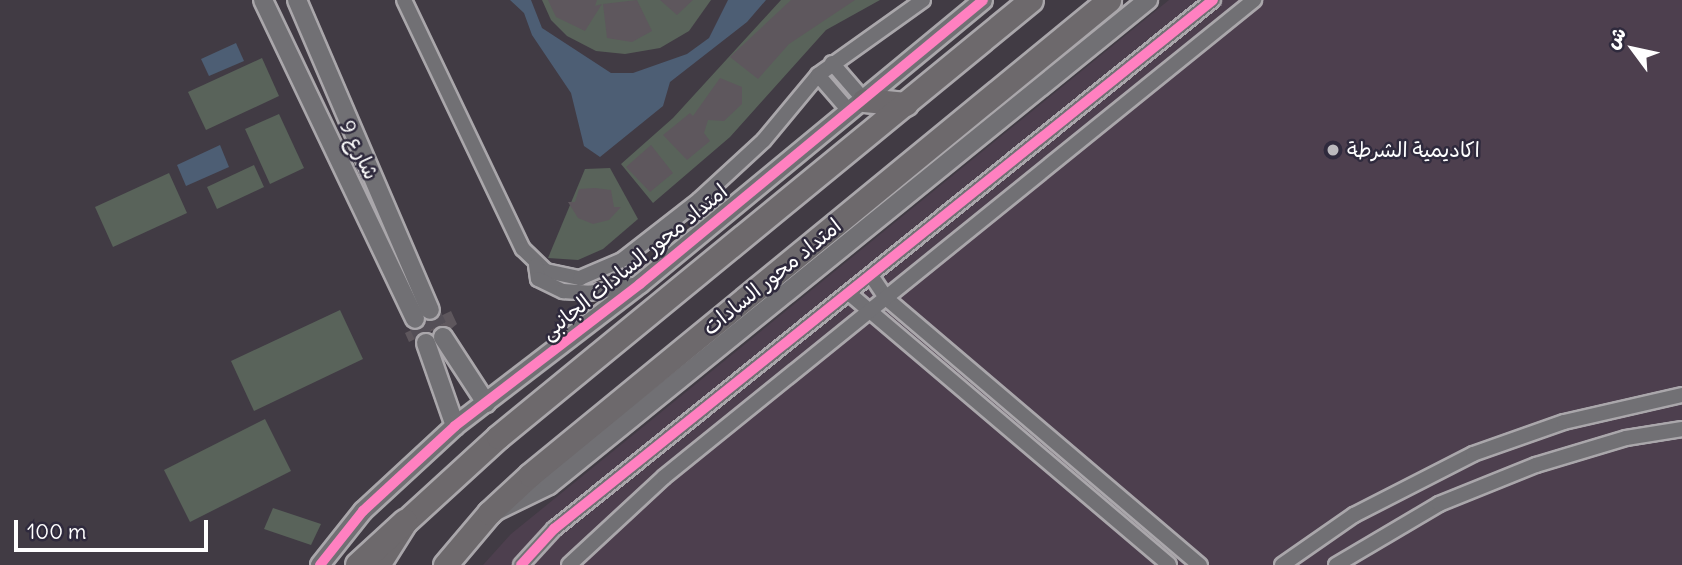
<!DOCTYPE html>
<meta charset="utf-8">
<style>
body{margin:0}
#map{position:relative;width:1682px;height:565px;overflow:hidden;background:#413b44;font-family:Delius,"Playpen Sans Arabic",sans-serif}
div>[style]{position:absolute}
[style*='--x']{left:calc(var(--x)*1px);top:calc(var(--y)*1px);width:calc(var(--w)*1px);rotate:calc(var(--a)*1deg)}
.built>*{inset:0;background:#4d3f4e}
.green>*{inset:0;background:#59635a}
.water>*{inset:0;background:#4d5e74}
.building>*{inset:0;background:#5e575d}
.tertiary-tunnel>*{height:18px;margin-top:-9px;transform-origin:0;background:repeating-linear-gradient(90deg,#544f57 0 18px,transparent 0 27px)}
.roads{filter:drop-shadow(2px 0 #aaa7ab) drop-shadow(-2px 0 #aaa7ab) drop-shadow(0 2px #aaa7ab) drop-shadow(0 -2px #aaa7ab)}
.minor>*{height:14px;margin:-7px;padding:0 7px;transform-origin:7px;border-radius:7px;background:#717074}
.tertiary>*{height:18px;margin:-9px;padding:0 9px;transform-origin:9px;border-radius:9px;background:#717074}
.primary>*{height:23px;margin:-11.5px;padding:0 11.5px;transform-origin:11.5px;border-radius:11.5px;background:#6d696c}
.trunk>*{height:24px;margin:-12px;padding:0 12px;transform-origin:12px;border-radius:12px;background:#6d696c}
.cycleway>*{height:10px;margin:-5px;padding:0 5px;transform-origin:5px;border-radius:5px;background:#ff80c0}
.dots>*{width:19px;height:19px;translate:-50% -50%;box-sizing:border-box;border:4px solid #2f2a3d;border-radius:50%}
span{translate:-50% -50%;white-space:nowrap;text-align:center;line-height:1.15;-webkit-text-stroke:5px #2f2a3d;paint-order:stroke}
.street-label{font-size:21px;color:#fff}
.poi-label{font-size:21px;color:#fff}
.left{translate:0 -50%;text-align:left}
.north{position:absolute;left:1598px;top:14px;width:70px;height:70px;-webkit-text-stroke:5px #2f2a3d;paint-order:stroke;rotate:303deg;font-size:19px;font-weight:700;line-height:28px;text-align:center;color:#fff}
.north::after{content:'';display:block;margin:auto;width:24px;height:32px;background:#fff;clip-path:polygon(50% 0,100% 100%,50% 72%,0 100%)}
.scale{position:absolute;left:14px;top:520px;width:194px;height:32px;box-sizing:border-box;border:4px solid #fff;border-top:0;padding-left:9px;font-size:21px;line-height:24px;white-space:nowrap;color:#fff;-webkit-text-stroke:5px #2f2a3d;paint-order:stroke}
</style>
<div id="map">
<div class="built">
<i style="clip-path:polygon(1169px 0,1682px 0,1682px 565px,483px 565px,511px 534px)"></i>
</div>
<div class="green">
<i style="clip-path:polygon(542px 0,711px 0,689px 31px,660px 48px,625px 54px,596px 51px,567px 36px,551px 20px)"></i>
<i style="clip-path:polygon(781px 0,880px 0,826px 30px,730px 137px,653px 203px,621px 164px,673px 118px)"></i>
<i style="clip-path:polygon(262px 58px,279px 96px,206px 130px,188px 92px)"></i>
<i style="clip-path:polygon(279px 114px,304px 168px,270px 184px,245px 129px)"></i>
<i style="clip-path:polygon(254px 165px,264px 187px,217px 209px,207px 187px)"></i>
<i style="clip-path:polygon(610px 168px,638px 219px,603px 249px,578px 260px,548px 258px,585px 169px)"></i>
<i style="clip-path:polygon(169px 173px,187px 213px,113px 247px,95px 207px)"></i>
<i style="clip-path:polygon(340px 310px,363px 359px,254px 411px,231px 361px)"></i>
<i style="clip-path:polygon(265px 419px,291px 471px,190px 522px,164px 470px)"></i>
<i style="clip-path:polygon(273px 508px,321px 524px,311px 545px,264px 529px)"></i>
</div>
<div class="water">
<i style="clip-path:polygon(510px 0,531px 0,542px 28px,611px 73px,633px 73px,687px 54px,709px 38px,728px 0,766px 0,747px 22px,670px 82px,663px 106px,600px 157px,584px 146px,571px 93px,532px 35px,524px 13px)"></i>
<i style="clip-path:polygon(236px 43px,244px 61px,209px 76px,201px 59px)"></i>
<i style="clip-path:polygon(220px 145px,229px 167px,186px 186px,177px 165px)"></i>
</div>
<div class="building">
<i style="clip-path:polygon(548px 0,597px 0,595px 6px,602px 4px,585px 31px,556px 17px)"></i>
<i style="clip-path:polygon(637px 0,652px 31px,632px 42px,607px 38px,603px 4px)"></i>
<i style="clip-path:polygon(660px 0,693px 0,677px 15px)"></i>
<i style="clip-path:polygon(791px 0,855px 0,789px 44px,758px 79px,730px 57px)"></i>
<i style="clip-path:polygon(720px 78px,742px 87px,742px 104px,724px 121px,708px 120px,704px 133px,710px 141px,687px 160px,663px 135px,690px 113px,693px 116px)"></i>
<i style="clip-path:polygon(651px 145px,673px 173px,650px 192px,626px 167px)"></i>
<i style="clip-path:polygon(595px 188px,611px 190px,614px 207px,621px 207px,609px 220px,593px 224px,578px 218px,568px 202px,575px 202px,579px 189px)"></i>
<i style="clip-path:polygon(451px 311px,457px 324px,451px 329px,442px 326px,409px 342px,405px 333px)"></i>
</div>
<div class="tertiary-tunnel">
<i style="--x:430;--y:310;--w:30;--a:64"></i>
<i style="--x:415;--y:319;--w:26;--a:65"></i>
</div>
<div class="roads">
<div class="minor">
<i style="--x:404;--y:0;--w:276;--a:64.5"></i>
<i style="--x:523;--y:249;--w:32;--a:44"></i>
<i style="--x:546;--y:271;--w:35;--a:12"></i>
<i style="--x:580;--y:278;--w:46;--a:-23.2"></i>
<i style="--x:622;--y:260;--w:98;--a:-37.9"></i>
<i style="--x:699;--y:200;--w:88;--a:-42.7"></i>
<i style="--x:764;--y:140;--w:85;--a:-50.3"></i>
<i style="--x:818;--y:75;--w:129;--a:-35.5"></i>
<i style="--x:832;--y:63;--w:49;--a:49.1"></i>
<i style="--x:818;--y:75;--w:49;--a:49.1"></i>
<i style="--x:536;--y:265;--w:14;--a:82"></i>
<i style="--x:538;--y:279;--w:28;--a:26"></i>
<i style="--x:563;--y:291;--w:26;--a:4"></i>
<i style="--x:589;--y:293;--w:51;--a:-10.2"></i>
<i style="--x:872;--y:277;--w:27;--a:56"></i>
<i style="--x:887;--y:299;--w:411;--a:40.4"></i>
<i style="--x:851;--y:295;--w:417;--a:40.3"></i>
<i style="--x:521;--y:565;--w:49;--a:-47.5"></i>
<i style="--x:554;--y:529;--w:845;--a:-38.76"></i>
<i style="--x:569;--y:565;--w:129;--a:-42.8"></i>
<i style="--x:664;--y:477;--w:759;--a:-38.95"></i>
<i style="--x:1282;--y:565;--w:88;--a:-34.8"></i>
<i style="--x:1354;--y:515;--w:134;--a:-27.1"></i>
<i style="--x:1473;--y:454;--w:96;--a:-19.4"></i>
<i style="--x:1564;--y:422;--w:121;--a:-12.9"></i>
<i style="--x:1336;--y:565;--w:120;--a:-30.6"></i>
<i style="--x:1439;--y:504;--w:105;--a:-21.9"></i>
<i style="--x:1536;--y:465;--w:94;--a:-16.7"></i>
<i style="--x:1626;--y:438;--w:57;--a:-9.1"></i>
</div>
<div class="tertiary">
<i style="--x:263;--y:0;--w:353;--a:64.5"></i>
<i style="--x:297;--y:0;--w:337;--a:66.8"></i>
<i style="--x:443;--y:337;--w:79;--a:56.9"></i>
<i style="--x:426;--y:343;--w:88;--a:70.7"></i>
<i style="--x:496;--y:511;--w:59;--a:-26.1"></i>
<i style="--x:549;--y:485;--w:771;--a:-39"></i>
<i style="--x:320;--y:565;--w:69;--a:-51.5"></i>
<i style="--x:363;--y:511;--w:125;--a:-42.7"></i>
<i style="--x:455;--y:426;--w:233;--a:-37.5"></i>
<i style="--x:640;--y:284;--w:445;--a:-39.6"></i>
</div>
<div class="primary">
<i style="--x:864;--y:100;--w:42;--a:5.4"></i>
<i style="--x:378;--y:565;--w:51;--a:-57.9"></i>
<i style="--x:405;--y:522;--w:126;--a:-42.4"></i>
<i style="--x:498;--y:437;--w:689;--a:-39.35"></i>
<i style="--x:445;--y:565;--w:68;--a:-49.8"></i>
<i style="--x:489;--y:513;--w:56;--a:-42.8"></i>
<i style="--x:530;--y:475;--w:749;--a:-39.36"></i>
</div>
<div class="trunk">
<i style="--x:358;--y:565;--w:64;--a:-42.5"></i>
</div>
</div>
<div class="cycleway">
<i style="--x:320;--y:565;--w:69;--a:-51.5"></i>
<i style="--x:363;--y:511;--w:125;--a:-42.7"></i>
<i style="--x:455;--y:426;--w:233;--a:-37.5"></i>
<i style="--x:640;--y:284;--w:445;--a:-39.6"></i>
<i style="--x:521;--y:565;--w:49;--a:-47.5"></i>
<i style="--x:554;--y:529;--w:845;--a:-38.76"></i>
</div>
<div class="dots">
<i style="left:1333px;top:150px;background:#bcbabe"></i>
</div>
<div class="street-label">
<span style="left:359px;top:150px;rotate:64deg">شارع 9</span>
<span style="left:634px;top:262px;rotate:-39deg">امتداد محور السادات الجانبى</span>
<span style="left:772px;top:277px;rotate:-39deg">امتداد محور السادات</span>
</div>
<div class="poi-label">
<span class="left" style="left:1347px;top:150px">اكاديمية الشرطة</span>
</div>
<div class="north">ش</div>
<div class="scale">100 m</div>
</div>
